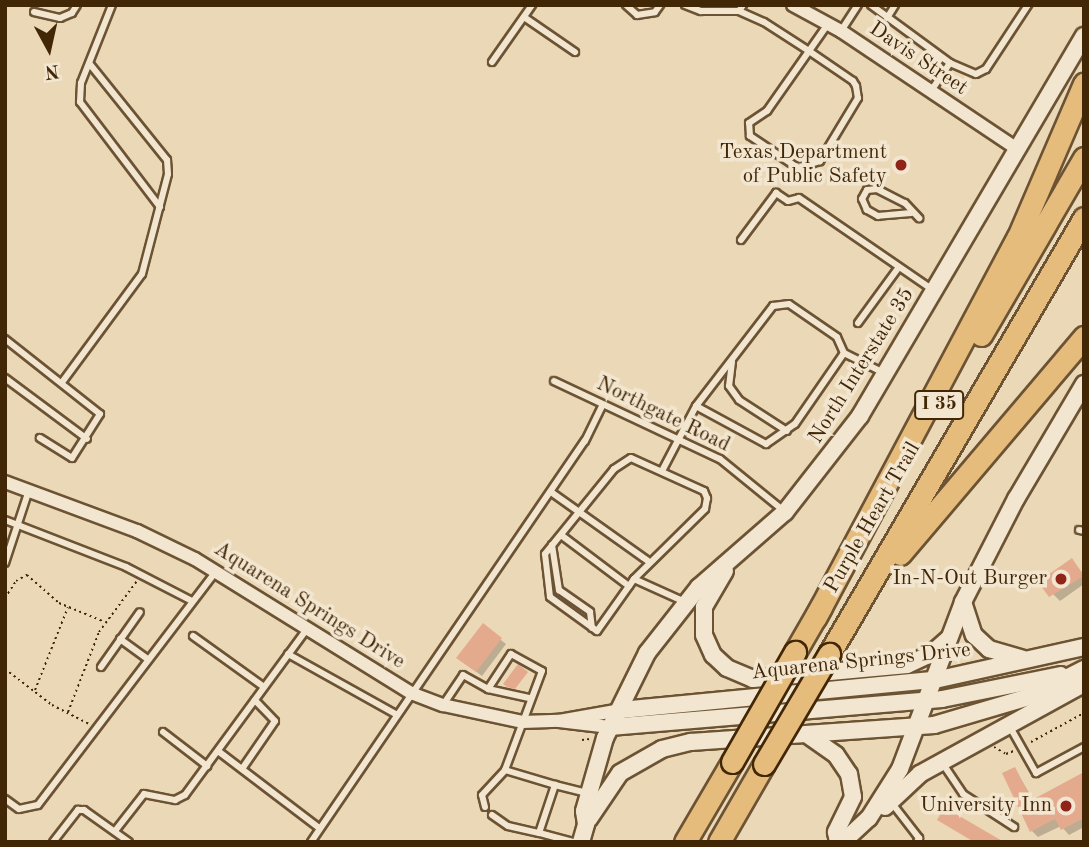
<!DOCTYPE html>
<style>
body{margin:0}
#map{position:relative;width:1089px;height:847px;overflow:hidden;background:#ebd8b7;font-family:"Old Standard TT",serif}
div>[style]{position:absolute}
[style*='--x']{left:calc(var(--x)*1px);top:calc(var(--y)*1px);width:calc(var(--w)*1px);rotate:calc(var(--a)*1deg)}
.shadow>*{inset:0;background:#0003}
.building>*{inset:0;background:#e4aa8e}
.path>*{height:2px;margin-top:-1px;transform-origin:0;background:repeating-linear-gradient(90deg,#422707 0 2px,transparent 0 5.5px)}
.roads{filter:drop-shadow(2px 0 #6c5333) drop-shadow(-2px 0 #6c5333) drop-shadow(0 2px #6c5333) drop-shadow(0 -2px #6c5333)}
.lane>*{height:6px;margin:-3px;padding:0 3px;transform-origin:3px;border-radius:3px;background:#f2e6d0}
.street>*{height:12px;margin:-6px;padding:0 6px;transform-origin:6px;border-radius:6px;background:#f2e6d0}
.secondary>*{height:16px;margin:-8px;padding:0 8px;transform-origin:8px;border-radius:8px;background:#f2e6d0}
.highway>*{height:21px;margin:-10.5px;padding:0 10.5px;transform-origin:10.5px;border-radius:10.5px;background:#e6bc7c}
.bridges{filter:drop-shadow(2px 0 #422707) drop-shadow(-2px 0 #422707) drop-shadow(0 2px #422707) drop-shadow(0 -2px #422707)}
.highway-bridge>*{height:21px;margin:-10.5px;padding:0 10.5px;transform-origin:10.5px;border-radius:10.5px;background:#e6bc7c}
.dots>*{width:19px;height:19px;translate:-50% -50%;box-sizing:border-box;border:4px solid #f2e6d0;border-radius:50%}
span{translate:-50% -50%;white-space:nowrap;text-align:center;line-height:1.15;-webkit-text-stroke:7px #f2e6d0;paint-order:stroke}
.shield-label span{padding:2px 5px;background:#f2e6d0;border:2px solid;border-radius:5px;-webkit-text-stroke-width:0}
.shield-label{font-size:19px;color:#422707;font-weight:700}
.street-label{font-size:21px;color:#422707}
.poi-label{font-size:21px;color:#422707}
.right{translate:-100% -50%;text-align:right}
.frame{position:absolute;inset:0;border:7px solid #422707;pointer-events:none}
.north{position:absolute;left:14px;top:14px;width:70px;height:70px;-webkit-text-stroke:5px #f2e6d0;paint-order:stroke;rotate:172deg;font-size:19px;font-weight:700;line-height:28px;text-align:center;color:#422707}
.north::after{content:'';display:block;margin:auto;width:24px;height:32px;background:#422707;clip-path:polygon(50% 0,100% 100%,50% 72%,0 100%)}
</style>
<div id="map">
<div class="shadow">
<i style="clip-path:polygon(1072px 560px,1084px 575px,1084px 584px,1060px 601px,1041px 582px)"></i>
<i style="clip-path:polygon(483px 626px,506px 644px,482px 676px,463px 662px)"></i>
<i style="clip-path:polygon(1015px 769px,1034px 801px,1084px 774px,1084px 827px,1069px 835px,1061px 826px,1038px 837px,1032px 831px)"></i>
</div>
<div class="building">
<i style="clip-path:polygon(1072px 558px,1084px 576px,1049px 597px,1038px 582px)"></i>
<i style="clip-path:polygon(483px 623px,502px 638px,476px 672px,456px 658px)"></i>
<i style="clip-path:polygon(518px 664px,528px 672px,515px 689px,507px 687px,503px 684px)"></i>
<i style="clip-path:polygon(1015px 767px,1032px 800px,1084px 772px,1084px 818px,1061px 830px,1055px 819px,1030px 832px,1002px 773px)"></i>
<i style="clip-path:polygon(944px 807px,1004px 842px,974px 842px,937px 820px)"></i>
</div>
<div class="path">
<i style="--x:5;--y:598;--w:20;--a:-57"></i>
<i style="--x:16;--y:581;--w:13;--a:-29"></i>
<i style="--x:27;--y:575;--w:43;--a:41.2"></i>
<i style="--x:59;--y:603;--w:50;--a:22.4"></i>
<i style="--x:5;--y:669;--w:59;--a:37.5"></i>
<i style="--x:52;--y:705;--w:42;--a:27.2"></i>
<i style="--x:35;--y:690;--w:89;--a:-68.3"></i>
<i style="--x:68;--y:712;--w:86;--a:-68.8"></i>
<i style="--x:99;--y:632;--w:64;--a:-53.3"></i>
<i style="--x:582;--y:740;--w:8;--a:-7"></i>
<i style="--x:1031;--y:742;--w:60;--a:-28.7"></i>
<i style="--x:994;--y:747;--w:14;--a:30"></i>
<i style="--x:1006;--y:754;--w:9;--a:-21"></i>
</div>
<div class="roads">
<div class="lane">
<i style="--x:112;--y:5;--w:84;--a:111.7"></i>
<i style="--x:81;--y:83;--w:19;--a:93"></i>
<i style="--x:80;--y:102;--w:132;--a:52.7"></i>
<i style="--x:626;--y:5;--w:15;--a:42"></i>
<i style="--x:637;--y:15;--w:18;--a:-9"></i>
<i style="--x:655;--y:12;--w:9;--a:-54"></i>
<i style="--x:685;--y:5;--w:17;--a:21"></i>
<i style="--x:701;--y:11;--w:38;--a:0"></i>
<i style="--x:743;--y:5;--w:7;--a:124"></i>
<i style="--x:739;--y:11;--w:27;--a:24"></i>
<i style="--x:764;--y:22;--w:54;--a:32.8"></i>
<i style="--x:809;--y:51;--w:53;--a:34.3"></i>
<i style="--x:853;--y:81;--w:6;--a:59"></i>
<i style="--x:856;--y:86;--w:12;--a:81"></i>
<i style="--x:858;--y:98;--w:74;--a:121.1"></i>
<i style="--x:820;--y:161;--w:23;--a:162"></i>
<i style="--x:798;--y:168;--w:58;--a:-146.3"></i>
<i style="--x:750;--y:136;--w:13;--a:-94"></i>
<i style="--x:749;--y:123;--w:22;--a:-34"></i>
<i style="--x:767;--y:111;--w:73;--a:-55"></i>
<i style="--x:809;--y:51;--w:33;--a:-55"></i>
<i style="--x:871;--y:5;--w:98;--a:36.3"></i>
<i style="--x:34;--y:12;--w:27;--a:13"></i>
<i style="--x:60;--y:18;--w:13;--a:-23"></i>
<i style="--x:72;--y:13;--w:9;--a:-58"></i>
<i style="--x:524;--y:17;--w:62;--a:34.5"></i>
<i style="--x:887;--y:18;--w:15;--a:-58"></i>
<i style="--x:841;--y:31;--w:31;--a:-57"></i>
<i style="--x:492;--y:62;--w:70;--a:-54.9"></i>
<i style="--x:931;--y:91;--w:34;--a:-56"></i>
<i style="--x:950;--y:63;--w:28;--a:23"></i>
<i style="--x:976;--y:74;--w:11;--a:-27"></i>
<i style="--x:986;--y:69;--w:77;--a:-56.7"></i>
<i style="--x:911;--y:213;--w:33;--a:175"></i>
<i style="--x:878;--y:216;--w:13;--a:-151"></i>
<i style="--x:867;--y:210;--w:12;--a:-114"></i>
<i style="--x:862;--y:199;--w:10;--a:-61"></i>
<i style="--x:867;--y:190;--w:10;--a:-6"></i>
<i style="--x:877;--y:189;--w:31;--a:27"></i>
<i style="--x:905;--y:203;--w:21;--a:47"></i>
<i style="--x:741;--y:240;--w:59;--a:-53.3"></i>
<i style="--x:776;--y:193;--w:14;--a:34"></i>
<i style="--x:788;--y:201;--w:11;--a:-15"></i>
<i style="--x:799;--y:198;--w:163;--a:34.5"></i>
<i style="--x:858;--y:323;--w:69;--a:-53.8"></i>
<i style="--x:5;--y:339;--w:121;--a:38.3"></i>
<i style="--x:100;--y:414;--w:52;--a:122.5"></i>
<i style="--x:72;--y:458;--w:38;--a:-148"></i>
<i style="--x:844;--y:353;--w:17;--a:-114"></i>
<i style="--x:837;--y:337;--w:58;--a:-145.5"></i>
<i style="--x:789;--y:304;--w:16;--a:173"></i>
<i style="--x:773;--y:306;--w:126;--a:127.6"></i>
<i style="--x:696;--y:406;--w:80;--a:28.5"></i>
<i style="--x:766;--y:444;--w:35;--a:-35"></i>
<i style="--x:795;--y:424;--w:86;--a:-55.4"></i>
<i style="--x:844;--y:353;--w:45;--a:26.6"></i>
<i style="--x:732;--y:362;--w:24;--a:97"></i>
<i style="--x:729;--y:386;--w:17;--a:54"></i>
<i style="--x:739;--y:400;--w:57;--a:32.9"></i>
<i style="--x:5;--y:378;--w:102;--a:36.6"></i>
<i style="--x:63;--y:381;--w:133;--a:-53.6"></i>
<i style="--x:142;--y:274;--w:103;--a:-75.4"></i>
<i style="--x:168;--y:174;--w:14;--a:-94"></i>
<i style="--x:167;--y:160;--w:124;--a:-128.8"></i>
<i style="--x:554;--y:381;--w:183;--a:25.2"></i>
<i style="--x:720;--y:459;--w:82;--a:39.1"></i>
<i style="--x:662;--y:471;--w:73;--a:-62.4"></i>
<i style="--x:551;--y:492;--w:119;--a:35.4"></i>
<i style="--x:5;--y:520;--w:130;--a:21.2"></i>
<i style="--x:126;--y:567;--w:74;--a:27.3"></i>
<i style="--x:1079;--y:530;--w:5;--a:11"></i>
<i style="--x:561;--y:535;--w:85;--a:36.9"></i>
<i style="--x:552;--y:545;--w:46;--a:81.2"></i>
<i style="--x:559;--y:590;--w:38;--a:35"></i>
<i style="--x:590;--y:612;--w:16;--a:83"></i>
<i style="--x:5;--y:563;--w:77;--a:-71.8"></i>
<i style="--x:634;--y:579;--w:64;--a:125.4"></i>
<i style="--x:597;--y:631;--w:58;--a:-144.1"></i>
<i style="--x:550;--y:597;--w:43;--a:-96.6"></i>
<i style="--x:545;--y:554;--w:109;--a:-50.9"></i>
<i style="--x:614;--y:469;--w:20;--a:-33"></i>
<i style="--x:631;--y:458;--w:80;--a:24.3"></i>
<i style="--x:704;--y:491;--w:8;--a:67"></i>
<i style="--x:707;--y:498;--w:11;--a:100"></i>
<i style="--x:705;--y:509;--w:100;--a:135.4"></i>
<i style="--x:634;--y:579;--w:56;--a:24.3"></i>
<i style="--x:193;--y:636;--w:87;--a:35.7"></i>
<i style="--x:120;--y:639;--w:34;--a:36"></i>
<i style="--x:288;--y:654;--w:125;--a:29.2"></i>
<i style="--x:101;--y:667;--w:67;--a:-54.7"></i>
<i style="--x:488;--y:689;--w:42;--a:12.4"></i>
<i style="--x:443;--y:705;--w:36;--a:-56"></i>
<i style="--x:463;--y:675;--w:29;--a:29"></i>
<i style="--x:488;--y:689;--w:42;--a:-56.7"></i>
<i style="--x:511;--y:654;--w:35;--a:29"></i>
<i style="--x:542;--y:671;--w:106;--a:110.5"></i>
<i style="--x:1010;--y:727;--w:53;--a:60.5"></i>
<i style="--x:1036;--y:773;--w:55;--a:-28.4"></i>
<i style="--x:163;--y:732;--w:56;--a:37.7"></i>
<i style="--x:218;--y:751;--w:127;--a:37.3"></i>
<i style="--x:943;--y:764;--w:36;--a:56"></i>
<i style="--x:963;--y:794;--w:61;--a:32.9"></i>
<i style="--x:242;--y:769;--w:58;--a:-55.5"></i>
<i style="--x:275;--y:721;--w:29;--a:-134"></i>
<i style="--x:5;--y:799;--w:17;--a:36"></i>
<i style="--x:19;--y:809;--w:19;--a:-12"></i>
<i style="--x:38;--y:805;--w:294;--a:-52.7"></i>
<i style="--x:891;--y:802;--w:46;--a:52.1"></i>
<i style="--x:919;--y:838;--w:4;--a:117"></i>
<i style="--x:485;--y:807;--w:12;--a:-104"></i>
<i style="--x:482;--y:795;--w:34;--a:-47"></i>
<i style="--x:505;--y:770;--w:52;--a:16.7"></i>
<i style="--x:492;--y:815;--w:19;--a:35"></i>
<i style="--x:508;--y:826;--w:32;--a:13"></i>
<i style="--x:115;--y:831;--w:47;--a:-51.9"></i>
<i style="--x:144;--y:794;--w:32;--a:11"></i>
<i style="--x:175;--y:800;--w:11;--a:-27"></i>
<i style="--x:185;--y:795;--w:206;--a:-53.7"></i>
<i style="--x:53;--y:842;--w:41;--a:-52"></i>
<i style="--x:78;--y:810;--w:6;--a:0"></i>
<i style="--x:84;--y:810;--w:55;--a:35.4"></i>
<i style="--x:311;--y:842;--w:486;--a:-55.7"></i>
<i style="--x:585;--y:441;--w:39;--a:-64"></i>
<i style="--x:573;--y:842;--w:35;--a:-165"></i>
<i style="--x:539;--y:833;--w:51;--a:-71.6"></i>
<i style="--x:555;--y:785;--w:34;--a:14"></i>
</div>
<div class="street">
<i style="--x:793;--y:5;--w:55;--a:28.4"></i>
<i style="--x:841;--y:31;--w:212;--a:33.8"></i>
<i style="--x:5;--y:482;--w:141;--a:20.4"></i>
<i style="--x:137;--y:531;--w:64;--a:25.8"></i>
<i style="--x:195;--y:559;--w:254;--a:31.8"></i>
<i style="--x:411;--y:693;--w:34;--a:21"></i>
<i style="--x:443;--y:705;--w:81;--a:12.1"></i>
<i style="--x:522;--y:722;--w:37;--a:-2"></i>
<i style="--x:559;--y:721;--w:63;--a:-10.1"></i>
<i style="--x:559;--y:721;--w:51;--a:6.7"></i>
</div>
<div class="secondary">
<i style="--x:725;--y:571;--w:42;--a:120.3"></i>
<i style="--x:704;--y:607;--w:28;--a:90"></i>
<i style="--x:704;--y:635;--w:22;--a:66"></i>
<i style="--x:713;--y:655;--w:19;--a:43"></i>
<i style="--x:727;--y:668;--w:28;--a:23"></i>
<i style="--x:753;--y:679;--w:155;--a:-5.2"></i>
<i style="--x:907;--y:665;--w:26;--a:-25"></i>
<i style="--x:931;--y:654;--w:23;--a:-41"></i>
<i style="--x:963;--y:602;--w:35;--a:72"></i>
<i style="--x:974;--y:635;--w:21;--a:43"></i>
<i style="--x:989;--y:649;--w:35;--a:16"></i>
<i style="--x:621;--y:710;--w:315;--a:-5.5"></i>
<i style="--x:935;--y:680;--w:153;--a:-12.5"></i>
<i style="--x:610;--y:727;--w:333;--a:-4.8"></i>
<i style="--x:942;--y:699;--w:121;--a:-11.4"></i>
<i style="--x:809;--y:736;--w:33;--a:35"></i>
<i style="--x:836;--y:755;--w:23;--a:56"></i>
<i style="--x:849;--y:774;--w:23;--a:80"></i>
<i style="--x:853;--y:797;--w:39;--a:116"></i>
<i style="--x:836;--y:832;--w:10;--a:79"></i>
<i style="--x:885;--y:807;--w:48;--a:-43.3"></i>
<i style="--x:920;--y:774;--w:187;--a:-28.8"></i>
<i style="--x:589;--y:819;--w:55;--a:-56"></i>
<i style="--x:620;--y:773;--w:48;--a:-29.7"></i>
<i style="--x:662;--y:749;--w:30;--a:-14"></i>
<i style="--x:691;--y:742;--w:244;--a:-4"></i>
<i style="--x:934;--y:725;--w:99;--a:-16.4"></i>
<i style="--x:1029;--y:697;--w:62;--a:-27"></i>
<i style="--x:581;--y:842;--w:19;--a:-74"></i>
<i style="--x:586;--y:824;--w:13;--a:-99"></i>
<i style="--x:584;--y:811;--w:76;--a:-74"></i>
<i style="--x:605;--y:738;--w:95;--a:-63.7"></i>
<i style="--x:647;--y:653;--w:84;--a:-51.8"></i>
<i style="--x:699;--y:587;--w:114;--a:-41.1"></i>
<i style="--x:785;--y:512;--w:122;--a:-52"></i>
<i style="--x:860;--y:416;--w:441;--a:-59.5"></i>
<i style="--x:843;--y:842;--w:35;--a:-43"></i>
<i style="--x:869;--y:818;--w:58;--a:-57.7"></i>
<i style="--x:900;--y:769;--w:178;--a:-69.3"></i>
<i style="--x:963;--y:602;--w:116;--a:-62.8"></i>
<i style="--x:1016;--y:499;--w:134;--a:-59.4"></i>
</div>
<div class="highway">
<i style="--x:981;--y:335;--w:205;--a:-59.8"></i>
<i style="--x:900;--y:554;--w:285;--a:-49.7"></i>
<i style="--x:815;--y:618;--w:432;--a:-62"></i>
<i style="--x:1018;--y:237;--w:167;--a:-66.7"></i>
<i style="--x:795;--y:652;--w:52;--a:-60"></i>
<i style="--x:829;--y:654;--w:505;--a:-59.68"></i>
<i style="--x:685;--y:842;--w:93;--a:-59.6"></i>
<i style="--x:719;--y:842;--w:90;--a:-60"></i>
</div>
</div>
<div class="bridges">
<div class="highway-bridge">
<i style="--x:732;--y:762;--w:127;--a:-60.2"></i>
<i style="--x:764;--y:764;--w:128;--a:-59.4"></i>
</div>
</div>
<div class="dots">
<i style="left:901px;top:165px;background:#8f2418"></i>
<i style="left:1061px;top:579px;background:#8f2418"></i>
<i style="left:1066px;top:806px;background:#8f2418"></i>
</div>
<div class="shield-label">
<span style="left:939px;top:405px">I 35</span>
</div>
<div class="street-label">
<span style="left:918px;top:59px;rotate:34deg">Davis Street</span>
<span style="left:862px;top:366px;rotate:-58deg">North Interstate 35</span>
<span style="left:663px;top:415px;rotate:26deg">Northgate Road</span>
<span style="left:873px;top:518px;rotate:-60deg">Purple Heart Trail</span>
<span style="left:309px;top:606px;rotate:32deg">Aquarena Springs Drive</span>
<span style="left:861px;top:662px;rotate:-6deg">Aquarena Springs Drive</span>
</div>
<div class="poi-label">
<span class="right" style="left:887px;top:165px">Texas Department<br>of Public Safety</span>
<span class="right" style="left:1047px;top:579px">In-N-Out Burger</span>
<span class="right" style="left:1052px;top:806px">University Inn</span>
</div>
<div class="frame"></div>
<div class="north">N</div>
</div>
